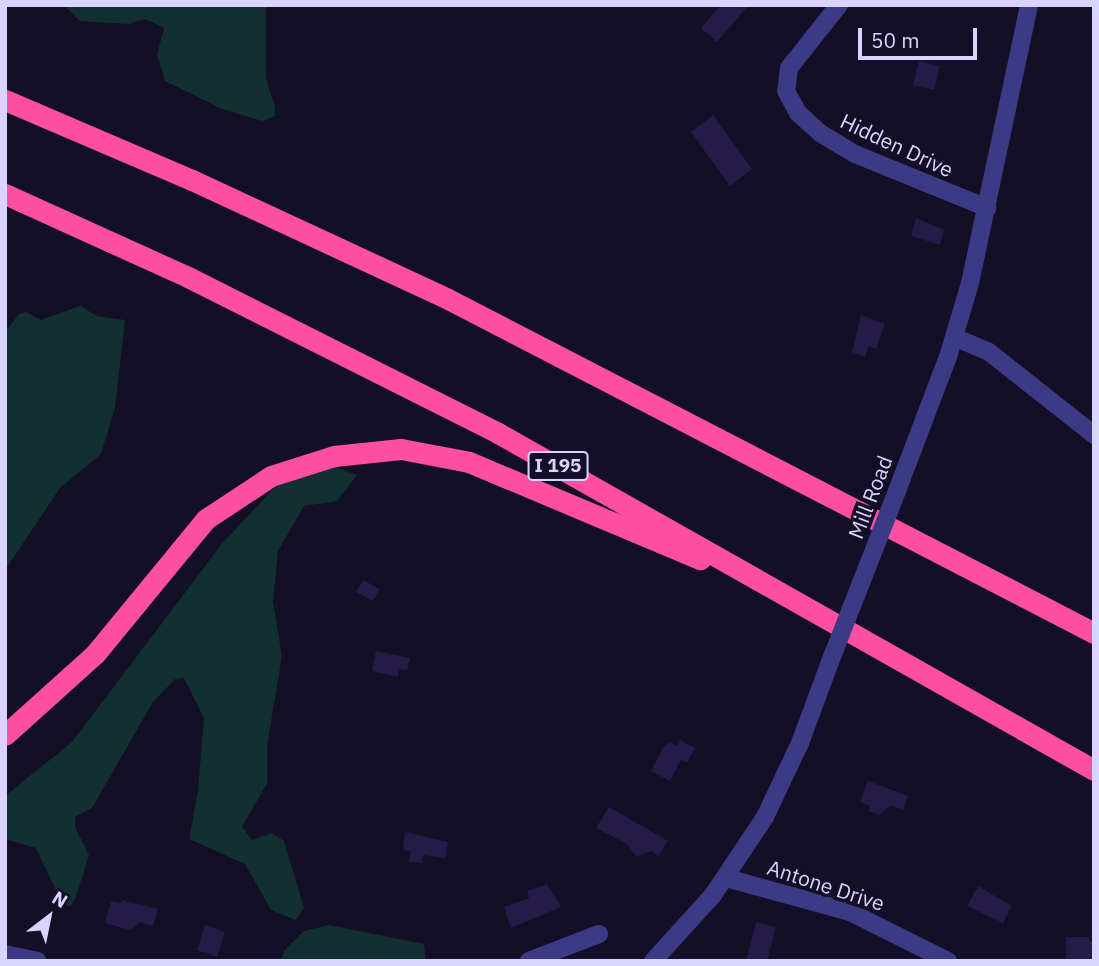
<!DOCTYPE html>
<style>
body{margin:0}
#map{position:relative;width:1099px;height:966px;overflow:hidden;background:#130f26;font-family:"IBM Plex Sans",sans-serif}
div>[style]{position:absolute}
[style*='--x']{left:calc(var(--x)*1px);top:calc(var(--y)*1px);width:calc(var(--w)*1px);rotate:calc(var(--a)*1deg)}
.green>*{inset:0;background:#12302f}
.building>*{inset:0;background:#241b47}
.minor>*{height:18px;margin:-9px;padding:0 9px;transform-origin:9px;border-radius:9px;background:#3d3a85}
.highway>*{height:21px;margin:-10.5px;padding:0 10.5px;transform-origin:10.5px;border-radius:10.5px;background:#ff4fa3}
.minor-bridge>*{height:18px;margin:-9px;padding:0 9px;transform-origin:9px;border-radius:9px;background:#3d3a85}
span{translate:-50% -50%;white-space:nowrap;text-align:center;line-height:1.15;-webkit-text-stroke:7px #130f26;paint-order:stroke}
.shield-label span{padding:2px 5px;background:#130f26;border:2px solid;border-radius:5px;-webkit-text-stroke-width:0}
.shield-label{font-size:19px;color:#d9d4ff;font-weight:700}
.street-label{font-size:21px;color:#d9d4ff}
.frame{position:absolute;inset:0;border:7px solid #d9d4ff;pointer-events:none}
.north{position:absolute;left:14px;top:882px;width:70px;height:70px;-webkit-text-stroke:5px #130f26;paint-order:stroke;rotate:32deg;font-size:19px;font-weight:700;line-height:28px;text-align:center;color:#d9d4ff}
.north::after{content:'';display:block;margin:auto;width:24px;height:32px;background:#d9d4ff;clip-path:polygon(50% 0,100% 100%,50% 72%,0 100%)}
.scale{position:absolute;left:858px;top:28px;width:119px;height:32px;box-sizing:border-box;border:4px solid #d9d4ff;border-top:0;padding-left:9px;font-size:21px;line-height:24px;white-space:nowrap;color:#d9d4ff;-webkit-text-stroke:5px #130f26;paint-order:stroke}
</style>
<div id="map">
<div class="green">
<i style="clip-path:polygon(266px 5px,266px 79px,275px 107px,275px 116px,262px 121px,220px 108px,165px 81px,157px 55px,164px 28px,145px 19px,128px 24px,80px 21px,65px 6px)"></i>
<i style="clip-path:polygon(80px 306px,97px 316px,125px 320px,115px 408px,101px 454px,60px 488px,5px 570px,5px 332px,19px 314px,26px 312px,41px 320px)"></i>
<i style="clip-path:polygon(324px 463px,357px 475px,337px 501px,304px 506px,278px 551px,273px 602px,282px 656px,267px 746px,267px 783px,242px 827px,252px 840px,272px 833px,284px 841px,304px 908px,296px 920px,271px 910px,245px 864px,189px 839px,198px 791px,204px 718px,184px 678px,175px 679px,153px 702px,92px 808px,75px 817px,75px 827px,89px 855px,76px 897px,71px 906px,63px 905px,36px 848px,5px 839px,5px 796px,72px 742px,221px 545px,272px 490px,306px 468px)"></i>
<i style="clip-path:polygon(329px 925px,424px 944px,426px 961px,281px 961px,284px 951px,304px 931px)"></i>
</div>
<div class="building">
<i style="clip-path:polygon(721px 5px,749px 5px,717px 42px,701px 28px)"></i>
<i style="clip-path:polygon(919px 61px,940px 66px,934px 90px,913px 85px)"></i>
<i style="clip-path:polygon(713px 115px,752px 169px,730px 186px,691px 132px)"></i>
<i style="clip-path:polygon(916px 218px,944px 230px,940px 245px,911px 236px)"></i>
<i style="clip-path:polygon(861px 315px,885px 324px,876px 349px,869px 346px,865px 357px,852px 352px)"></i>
<i style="clip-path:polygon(363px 580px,380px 589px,373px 601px,356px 592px)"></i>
<i style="clip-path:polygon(376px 651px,410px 658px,407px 670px,399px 669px,398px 677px,372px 671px)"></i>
<i style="clip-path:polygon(680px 740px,695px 748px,687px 763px,681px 760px,670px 781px,651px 771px,663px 748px,669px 742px,677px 746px)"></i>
<i style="clip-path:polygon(868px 781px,908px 796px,903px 810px,891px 805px,880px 815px,868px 811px,870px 806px,860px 802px)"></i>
<i style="clip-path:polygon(609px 807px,668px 841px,658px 856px,651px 851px,636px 857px,627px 844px,596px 828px)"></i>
<i style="clip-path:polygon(405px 832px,448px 842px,446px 858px,423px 855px,422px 863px,409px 862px,411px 851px,403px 850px)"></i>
<i style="clip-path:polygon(547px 884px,561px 907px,511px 928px,504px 907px,529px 898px,527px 891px)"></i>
<i style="clip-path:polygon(978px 886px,1012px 906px,1003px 923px,967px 906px)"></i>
<i style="clip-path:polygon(122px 900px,158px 909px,153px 926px,140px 922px,130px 930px,105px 923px,111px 901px,121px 903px)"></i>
<i style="clip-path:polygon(756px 922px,776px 927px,767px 961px,746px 961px)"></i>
<i style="clip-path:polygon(205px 925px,225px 932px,217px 957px,197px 950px)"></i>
<i style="clip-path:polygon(1066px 937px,1089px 937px,1089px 942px,1094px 941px,1094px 960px,1066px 960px)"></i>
</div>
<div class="minor">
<i style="--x:839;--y:5;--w:80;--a:128.4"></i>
<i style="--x:789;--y:68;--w:23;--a:97"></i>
<i style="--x:786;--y:91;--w:25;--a:61"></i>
<i style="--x:798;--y:113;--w:30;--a:42"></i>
<i style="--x:820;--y:133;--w:41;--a:31"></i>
<i style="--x:855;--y:154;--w:143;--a:22.2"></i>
<i style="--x:954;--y:337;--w:38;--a:23"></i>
<i style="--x:989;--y:352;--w:134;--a:38.3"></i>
<i style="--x:897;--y:491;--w:143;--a:-69.2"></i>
<i style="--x:948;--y:357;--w:77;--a:-73.4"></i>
<i style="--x:970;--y:283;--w:284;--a:-78"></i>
<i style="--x:726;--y:878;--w:129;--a:15.3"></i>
<i style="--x:850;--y:912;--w:110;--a:26.6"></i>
<i style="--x:5;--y:954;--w:33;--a:12"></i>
<i style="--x:529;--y:961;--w:75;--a:-21.1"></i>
<i style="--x:653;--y:961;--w:89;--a:-47.7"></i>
<i style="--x:713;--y:895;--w:94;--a:-56.3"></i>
<i style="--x:765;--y:817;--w:82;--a:-64.7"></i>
<i style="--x:800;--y:743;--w:86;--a:-69.7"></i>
</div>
<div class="highway">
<i style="--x:5;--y:100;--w:203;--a:23.2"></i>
<i style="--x:192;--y:180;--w:282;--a:24.9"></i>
<i style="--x:448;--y:299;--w:727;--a:27.34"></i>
<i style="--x:5;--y:194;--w:201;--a:24.4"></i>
<i style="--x:188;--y:277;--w:347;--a:26.7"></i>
<i style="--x:498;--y:433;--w:685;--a:29.49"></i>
<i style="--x:5;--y:735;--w:121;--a:-42"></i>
<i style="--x:95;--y:654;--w:175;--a:-50.6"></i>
<i style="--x:206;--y:519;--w:78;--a:-33.5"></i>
<i style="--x:271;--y:476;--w:66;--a:-17.6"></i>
<i style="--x:334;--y:456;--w:67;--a:-6"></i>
<i style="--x:401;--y:449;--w:69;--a:10.8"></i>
<i style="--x:469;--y:462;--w:251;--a:22.8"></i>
</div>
<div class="minor-bridge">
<i style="--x:830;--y:662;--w:184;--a:-68.6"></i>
</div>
<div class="shield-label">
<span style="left:558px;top:466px">I 195</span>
</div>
<div class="street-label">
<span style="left:897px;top:145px;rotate:25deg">Hidden Drive</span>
<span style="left:870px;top:497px;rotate:-69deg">Mill Road</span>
<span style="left:826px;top:885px;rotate:18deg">Antone Drive</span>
</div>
<div class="frame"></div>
<div class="north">N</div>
<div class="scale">50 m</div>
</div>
